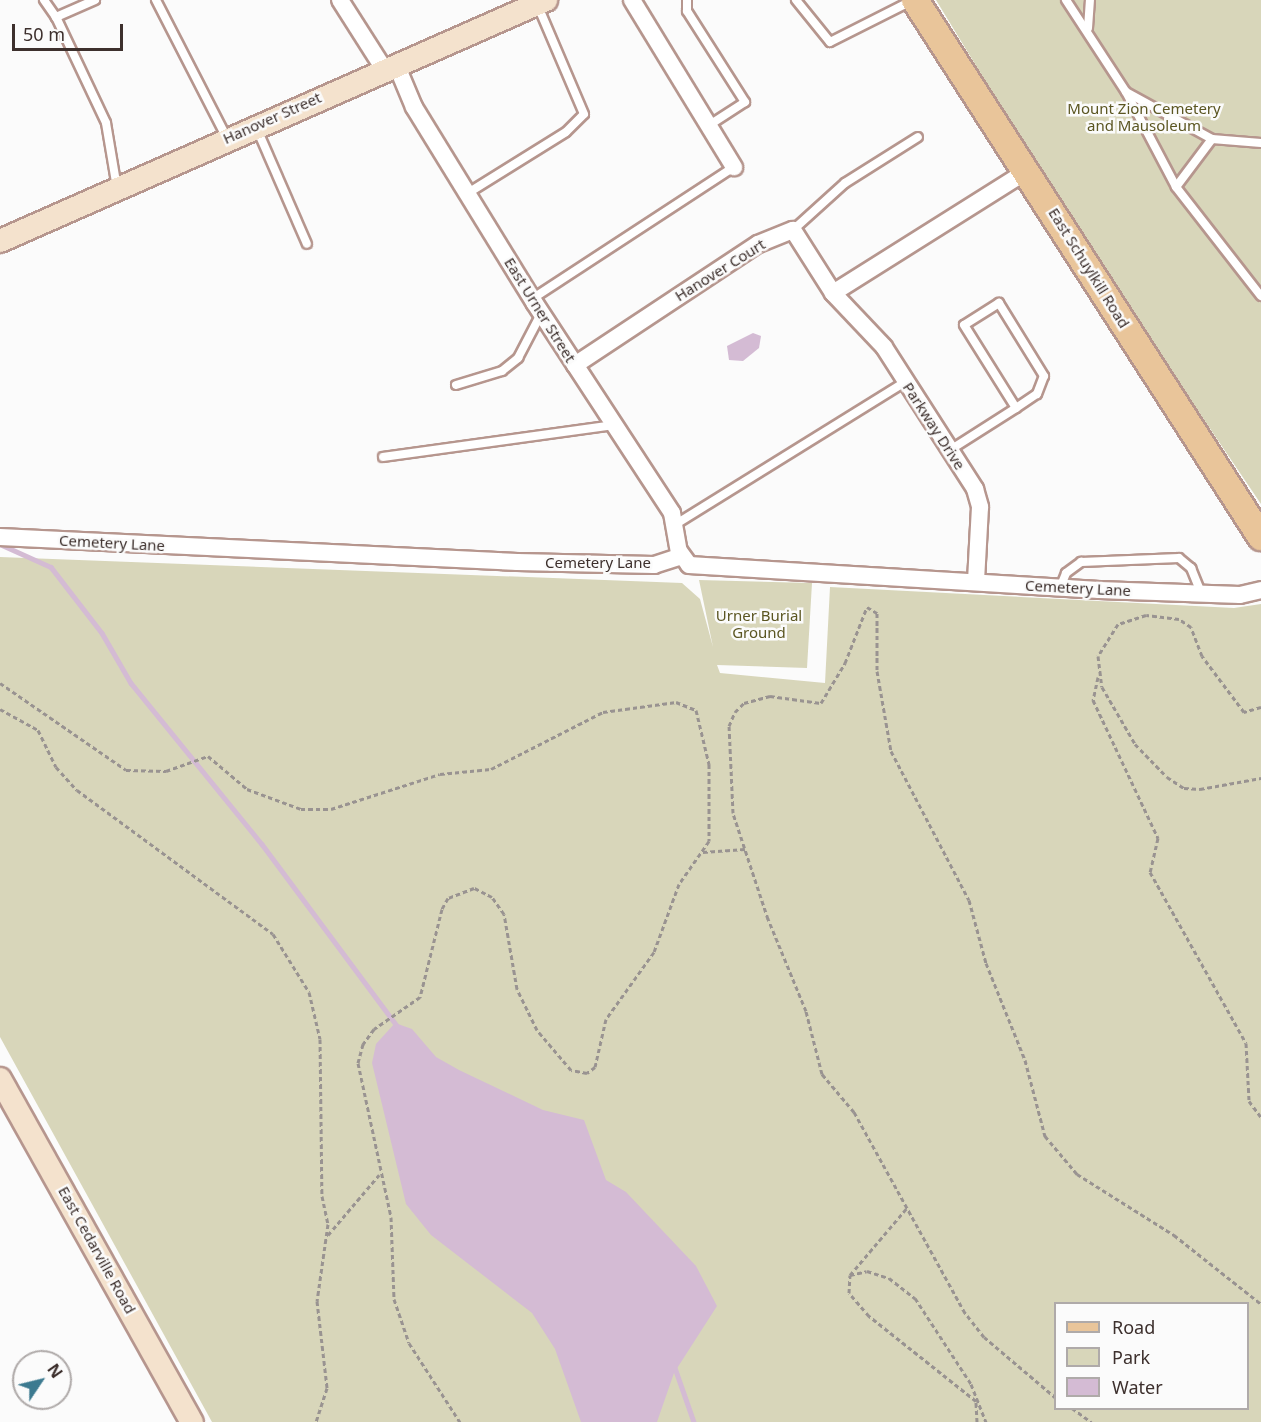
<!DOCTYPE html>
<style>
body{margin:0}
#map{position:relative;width:1261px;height:1422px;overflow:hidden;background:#fbfbfb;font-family:"Noto Sans",sans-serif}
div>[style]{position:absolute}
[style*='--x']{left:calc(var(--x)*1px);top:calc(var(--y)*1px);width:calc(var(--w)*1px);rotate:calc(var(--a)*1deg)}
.green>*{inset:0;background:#d8d6ba}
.water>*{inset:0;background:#d4bbd4}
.stream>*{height:4.5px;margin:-2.25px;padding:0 2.25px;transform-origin:2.25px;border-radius:2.25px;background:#d4bbd4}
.path>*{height:3px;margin-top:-1.5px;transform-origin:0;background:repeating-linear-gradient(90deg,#999391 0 4.5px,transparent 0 7.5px)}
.roads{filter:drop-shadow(2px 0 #b6968e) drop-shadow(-2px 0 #b6968e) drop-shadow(0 2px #b6968e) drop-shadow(0 -2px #b6968e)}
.lane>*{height:8px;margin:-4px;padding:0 4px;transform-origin:4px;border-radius:4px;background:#fff}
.street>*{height:16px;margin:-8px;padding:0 8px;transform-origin:8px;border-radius:8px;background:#fff}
.secondary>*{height:22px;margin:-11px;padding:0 11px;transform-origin:11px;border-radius:11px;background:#f4e2cd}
.primary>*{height:26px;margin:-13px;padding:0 13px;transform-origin:13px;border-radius:13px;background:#e9c59a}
span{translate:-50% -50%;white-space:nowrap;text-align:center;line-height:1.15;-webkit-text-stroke:5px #fbfbfb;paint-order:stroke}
.park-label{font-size:15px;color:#5b5622}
.street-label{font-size:15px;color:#3d302d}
.legend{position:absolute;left:1054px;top:1302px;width:195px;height:108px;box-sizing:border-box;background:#fbfbfb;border:2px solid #afaaa9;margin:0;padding:8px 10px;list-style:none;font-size:18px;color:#3d302d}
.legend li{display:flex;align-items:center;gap:12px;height:30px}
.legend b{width:30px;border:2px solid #afaaa9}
.north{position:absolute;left:12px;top:1350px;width:60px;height:60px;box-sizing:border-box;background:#fbfbfb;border:2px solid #afaaa9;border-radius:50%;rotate:55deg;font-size:16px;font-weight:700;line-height:24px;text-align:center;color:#3d302d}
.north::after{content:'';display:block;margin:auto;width:21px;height:27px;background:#3c7a90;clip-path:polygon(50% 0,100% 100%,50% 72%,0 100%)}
.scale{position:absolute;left:12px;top:24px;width:111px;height:27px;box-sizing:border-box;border:3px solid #3d302d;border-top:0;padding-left:8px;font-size:18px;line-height:21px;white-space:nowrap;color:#3d302d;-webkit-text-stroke:4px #fbfbfb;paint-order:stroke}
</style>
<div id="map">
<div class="green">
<i style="clip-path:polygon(936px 0,1261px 0,1261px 504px,1079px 235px)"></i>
<i style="clip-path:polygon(evenodd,0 557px,682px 583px,700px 599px,713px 647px,699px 580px,812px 583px,807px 668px,717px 665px,720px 673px,825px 683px,830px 587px,1234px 608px,1261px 604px,1261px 1422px,212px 1422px,0 1037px,0 557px,1056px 1304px,1248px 1304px,1248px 1408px,1056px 1408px,1056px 1304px)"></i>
</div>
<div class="water">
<i style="clip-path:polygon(753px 333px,761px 336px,759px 348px,743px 361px,729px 360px,727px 346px)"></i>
<i style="clip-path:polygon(395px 1023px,412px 1029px,436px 1057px,459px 1070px,543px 1110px,584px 1120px,606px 1180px,626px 1192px,696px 1266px,717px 1306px,674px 1373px,657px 1422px,581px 1422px,555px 1349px,532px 1313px,431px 1235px,406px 1204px,372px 1063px,376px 1044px)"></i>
</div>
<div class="stream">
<i style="--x:0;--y:544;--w:56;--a:24.3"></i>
<i style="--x:51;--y:567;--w:83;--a:52.3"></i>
<i style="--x:102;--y:633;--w:58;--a:59.9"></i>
<i style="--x:131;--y:683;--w:208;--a:50.9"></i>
<i style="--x:262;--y:844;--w:228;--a:53.4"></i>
<i style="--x:674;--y:1365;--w:60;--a:70.7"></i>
</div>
<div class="path">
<i style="--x:1098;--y:677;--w:24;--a:102"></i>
<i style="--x:1093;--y:700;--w:153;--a:64.8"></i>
<i style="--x:1158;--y:838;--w:35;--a:103"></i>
<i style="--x:1150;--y:872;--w:196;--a:60.7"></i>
<i style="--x:1246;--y:1043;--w:58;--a:87"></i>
<i style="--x:1249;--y:1101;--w:20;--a:53"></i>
<i style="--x:0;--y:683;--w:153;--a:34.6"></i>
<i style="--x:126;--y:770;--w:40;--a:1.4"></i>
<i style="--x:166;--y:771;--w:45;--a:-19.7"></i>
<i style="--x:208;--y:756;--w:51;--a:40.2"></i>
<i style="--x:247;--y:789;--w:58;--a:20.3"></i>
<i style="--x:301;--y:809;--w:30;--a:0"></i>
<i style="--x:331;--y:809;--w:114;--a:-17.8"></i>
<i style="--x:440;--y:774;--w:51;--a:-5.6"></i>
<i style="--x:491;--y:769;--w:126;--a:-27"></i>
<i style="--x:603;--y:712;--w:74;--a:-7.8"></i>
<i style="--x:676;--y:702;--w:22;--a:22"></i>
<i style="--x:696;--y:710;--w:56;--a:76.5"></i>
<i style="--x:709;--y:764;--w:77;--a:90"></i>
<i style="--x:709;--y:841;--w:52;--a:124.9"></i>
<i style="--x:679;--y:884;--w:72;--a:110.2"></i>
<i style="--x:654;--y:952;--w:82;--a:125.6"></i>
<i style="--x:606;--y:1019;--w:49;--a:102.9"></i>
<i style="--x:595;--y:1067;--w:10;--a:143"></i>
<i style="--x:587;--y:1073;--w:16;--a:-169"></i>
<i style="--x:571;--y:1070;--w:52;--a:-130.4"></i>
<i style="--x:537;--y:1030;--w:46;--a:-116"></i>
<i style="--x:517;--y:989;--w:76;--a:-99.8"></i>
<i style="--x:504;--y:914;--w:21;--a:-125"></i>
<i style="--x:492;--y:897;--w:20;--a:-153"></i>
<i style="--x:474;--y:888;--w:28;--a:159"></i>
<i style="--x:448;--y:898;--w:13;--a:119"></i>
<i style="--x:442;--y:909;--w:91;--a:104"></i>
<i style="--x:420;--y:997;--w:56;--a:145.2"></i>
<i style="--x:374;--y:1029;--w:19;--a:126"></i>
<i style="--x:363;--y:1044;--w:20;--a:105"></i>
<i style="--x:358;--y:1063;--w:157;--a:77.9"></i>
<i style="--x:391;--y:1217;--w:82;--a:87.9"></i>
<i style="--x:394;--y:1299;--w:46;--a:71.2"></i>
<i style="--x:409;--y:1343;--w:94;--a:57.2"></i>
<i style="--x:1261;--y:707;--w:18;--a:164"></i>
<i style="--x:1244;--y:712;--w:70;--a:-126.9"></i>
<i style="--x:1202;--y:656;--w:31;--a:-111"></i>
<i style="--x:1191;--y:627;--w:14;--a:-146"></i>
<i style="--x:1179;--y:619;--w:33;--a:-173"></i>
<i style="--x:1146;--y:615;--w:29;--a:162"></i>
<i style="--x:1118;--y:624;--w:38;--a:122"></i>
<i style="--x:1098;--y:656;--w:31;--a:83"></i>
<i style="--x:1102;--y:687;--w:66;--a:59.9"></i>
<i style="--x:1135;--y:744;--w:46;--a:45.9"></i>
<i style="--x:1167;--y:777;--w:20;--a:33"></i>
<i style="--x:1184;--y:788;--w:16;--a:4"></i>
<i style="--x:1200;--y:789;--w:62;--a:-10.2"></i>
<i style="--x:0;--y:709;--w:43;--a:28.9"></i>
<i style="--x:38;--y:730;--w:41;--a:64.1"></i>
<i style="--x:56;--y:767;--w:31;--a:48"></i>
<i style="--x:77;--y:790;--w:243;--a:36.3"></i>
<i style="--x:273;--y:934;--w:68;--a:58.2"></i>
<i style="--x:309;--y:992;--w:48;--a:76.8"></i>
<i style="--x:320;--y:1039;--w:157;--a:89.3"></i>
<i style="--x:322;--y:1196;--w:29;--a:78"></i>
<i style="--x:328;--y:1224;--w:78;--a:98.1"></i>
<i style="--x:317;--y:1301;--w:88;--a:83.4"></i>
<i style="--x:327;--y:1388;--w:36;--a:108"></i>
<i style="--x:703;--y:852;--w:42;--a:-4.1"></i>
<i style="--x:328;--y:1235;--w:79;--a:-49.6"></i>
<i style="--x:850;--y:1275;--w:87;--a:-49.7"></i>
<i style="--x:1056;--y:1398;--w:94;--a:-139.7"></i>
<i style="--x:984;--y:1337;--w:31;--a:-128"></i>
<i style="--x:965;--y:1313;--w:230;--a:-118.9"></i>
<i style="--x:854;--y:1112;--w:50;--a:-130.1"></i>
<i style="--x:822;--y:1074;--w:65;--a:-104.3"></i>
<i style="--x:806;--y:1011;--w:100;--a:-112.4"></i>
<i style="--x:768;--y:919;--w:112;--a:-108.3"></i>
<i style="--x:733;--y:813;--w:87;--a:-92.6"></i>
<i style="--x:729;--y:726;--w:15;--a:-67"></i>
<i style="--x:735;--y:712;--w:13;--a:-45"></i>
<i style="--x:744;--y:703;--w:27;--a:-15"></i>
<i style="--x:770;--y:696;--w:51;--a:7.8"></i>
<i style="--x:821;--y:703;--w:47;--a:-59"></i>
<i style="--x:845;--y:663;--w:60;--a:-68.6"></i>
<i style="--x:867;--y:607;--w:12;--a:31"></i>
<i style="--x:877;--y:613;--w:58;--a:90"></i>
<i style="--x:877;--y:671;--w:81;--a:80.1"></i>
<i style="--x:891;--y:751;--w:168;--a:62.4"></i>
<i style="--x:969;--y:900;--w:65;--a:74.9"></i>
<i style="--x:986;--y:963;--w:105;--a:68.1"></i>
<i style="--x:1025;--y:1060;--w:79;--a:75.3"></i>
<i style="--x:1045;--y:1136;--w:50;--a:49.9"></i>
<i style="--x:1077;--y:1174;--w:115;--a:32.2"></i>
<i style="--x:1174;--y:1235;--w:111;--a:38.4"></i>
<i style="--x:1072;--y:1408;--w:24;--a:36"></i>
<i style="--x:977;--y:1422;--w:21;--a:-93"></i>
<i style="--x:976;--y:1401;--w:137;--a:-141.5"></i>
<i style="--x:869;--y:1316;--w:30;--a:-131"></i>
<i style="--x:849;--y:1293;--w:18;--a:-87"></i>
<i style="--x:850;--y:1275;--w:17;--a:-13"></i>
<i style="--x:867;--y:1271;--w:23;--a:18"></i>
<i style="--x:889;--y:1278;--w:33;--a:38"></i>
<i style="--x:915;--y:1298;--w:103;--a:56.9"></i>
<i style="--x:971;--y:1384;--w:41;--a:68.5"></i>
</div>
<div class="roads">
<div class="lane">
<i style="--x:44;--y:0;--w:21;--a:55"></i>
<i style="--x:95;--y:0;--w:43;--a:156.4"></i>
<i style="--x:56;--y:17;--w:117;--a:64.7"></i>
<i style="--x:106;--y:123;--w:66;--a:80.4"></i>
<i style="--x:156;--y:0;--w:155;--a:62.8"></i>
<i style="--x:687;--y:0;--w:11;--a:90"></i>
<i style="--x:687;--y:11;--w:108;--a:57.5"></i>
<i style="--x:745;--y:102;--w:44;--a:147"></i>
<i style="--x:796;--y:0;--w:54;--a:51"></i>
<i style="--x:830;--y:42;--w:93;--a:-26.8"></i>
<i style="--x:1066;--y:0;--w:110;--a:56.9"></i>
<i style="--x:1126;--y:92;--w:107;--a:62.2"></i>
<i style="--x:1176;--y:187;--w:138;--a:52.1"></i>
<i style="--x:1088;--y:28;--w:28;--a:-86"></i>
<i style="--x:1126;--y:92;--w:98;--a:28.7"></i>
<i style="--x:1212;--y:139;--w:60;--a:126.9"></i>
<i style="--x:257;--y:129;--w:125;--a:66.5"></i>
<i style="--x:1212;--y:139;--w:49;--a:4.7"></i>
<i style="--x:468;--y:193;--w:115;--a:-31.9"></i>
<i style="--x:566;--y:132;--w:25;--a:-45"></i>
<i style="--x:584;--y:114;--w:120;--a:-113.1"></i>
<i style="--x:793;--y:230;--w:70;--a:-42.1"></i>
<i style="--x:845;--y:183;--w:86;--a:-32.2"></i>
<i style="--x:532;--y:299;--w:241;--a:-33.2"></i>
<i style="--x:456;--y:385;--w:48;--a:-16.9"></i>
<i style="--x:502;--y:371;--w:21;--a:-39"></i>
<i style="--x:518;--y:358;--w:50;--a:-62.4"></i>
<i style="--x:950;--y:450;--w:78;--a:-32.5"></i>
<i style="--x:1016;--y:408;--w:25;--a:-34"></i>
<i style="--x:1037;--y:394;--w:19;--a:-69"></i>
<i style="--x:1044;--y:376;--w:86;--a:-121.7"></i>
<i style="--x:999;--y:303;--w:41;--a:147.8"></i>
<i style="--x:964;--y:325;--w:98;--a:57.9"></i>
<i style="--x:383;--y:457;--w:233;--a:-7.9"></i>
<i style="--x:676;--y:524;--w:269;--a:-31.8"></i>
<i style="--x:1060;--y:588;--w:16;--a:-68"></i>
<i style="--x:1066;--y:573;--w:19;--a:-36"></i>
<i style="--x:1081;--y:562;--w:98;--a:-2.3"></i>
<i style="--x:1179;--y:558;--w:16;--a:40"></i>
<i style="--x:1191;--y:568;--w:27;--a:68"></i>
</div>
<div class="street">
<i style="--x:340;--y:0;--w:82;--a:57.5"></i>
<i style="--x:632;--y:0;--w:196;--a:58.6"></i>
<i style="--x:396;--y:64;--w:47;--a:67.3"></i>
<i style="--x:414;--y:107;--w:229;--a:58.4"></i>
<i style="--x:534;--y:302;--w:252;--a:56.8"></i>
<i style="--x:672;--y:513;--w:39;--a:80"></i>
<i style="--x:679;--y:551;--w:17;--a:54"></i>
<i style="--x:689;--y:565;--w:411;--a:3.5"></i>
<i style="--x:1099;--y:590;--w:141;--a:2"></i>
<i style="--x:1240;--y:595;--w:22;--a:-13"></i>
<i style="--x:833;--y:293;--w:74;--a:46.6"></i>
<i style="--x:884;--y:347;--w:169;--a:57.3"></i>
<i style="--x:975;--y:489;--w:19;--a:74"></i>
<i style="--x:980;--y:507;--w:75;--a:93.1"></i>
<i style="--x:575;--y:365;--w:219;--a:-33.5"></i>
<i style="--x:758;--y:244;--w:38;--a:-22"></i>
<i style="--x:793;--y:230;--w:75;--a:57.6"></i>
<i style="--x:833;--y:293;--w:231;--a:-32.2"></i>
<i style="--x:0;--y:537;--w:518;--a:2.77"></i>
<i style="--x:517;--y:562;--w:137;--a:1.3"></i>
<i style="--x:654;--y:565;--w:28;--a:-18"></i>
</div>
<div class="secondary">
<i style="--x:0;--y:241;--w:597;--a:-23.82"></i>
<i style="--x:0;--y:1079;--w:393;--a:60.8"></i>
</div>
<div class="primary">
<i style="--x:915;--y:0;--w:639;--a:57.21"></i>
</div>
</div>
<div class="park-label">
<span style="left:1144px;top:117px">Mount Zion Cemetery<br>and Mausoleum</span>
<span style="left:759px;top:624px">Urner Burial<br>Ground</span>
</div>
<div class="street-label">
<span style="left:272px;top:118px;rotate:-24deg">Hanover Street</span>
<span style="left:1089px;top:268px;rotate:58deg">East Schuylkill Road</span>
<span style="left:720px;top:270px;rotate:-32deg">Hanover Court</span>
<span style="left:540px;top:310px;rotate:58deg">East Urner Street</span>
<span style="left:934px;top:426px;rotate:57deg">Parkway Drive</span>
<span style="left:112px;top:543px;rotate:3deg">Cemetery Lane</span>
<span style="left:598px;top:563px">Cemetery Lane</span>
<span style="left:1078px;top:588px;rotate:3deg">Cemetery Lane</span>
<span style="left:97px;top:1250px;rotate:61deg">East Cedarville Road</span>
</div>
<ul class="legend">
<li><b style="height:8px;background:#e9c59a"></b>Road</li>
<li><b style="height:16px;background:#d8d6ba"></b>Park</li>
<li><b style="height:16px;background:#d4bbd4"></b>Water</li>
</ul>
<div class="north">N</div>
<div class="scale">50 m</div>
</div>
